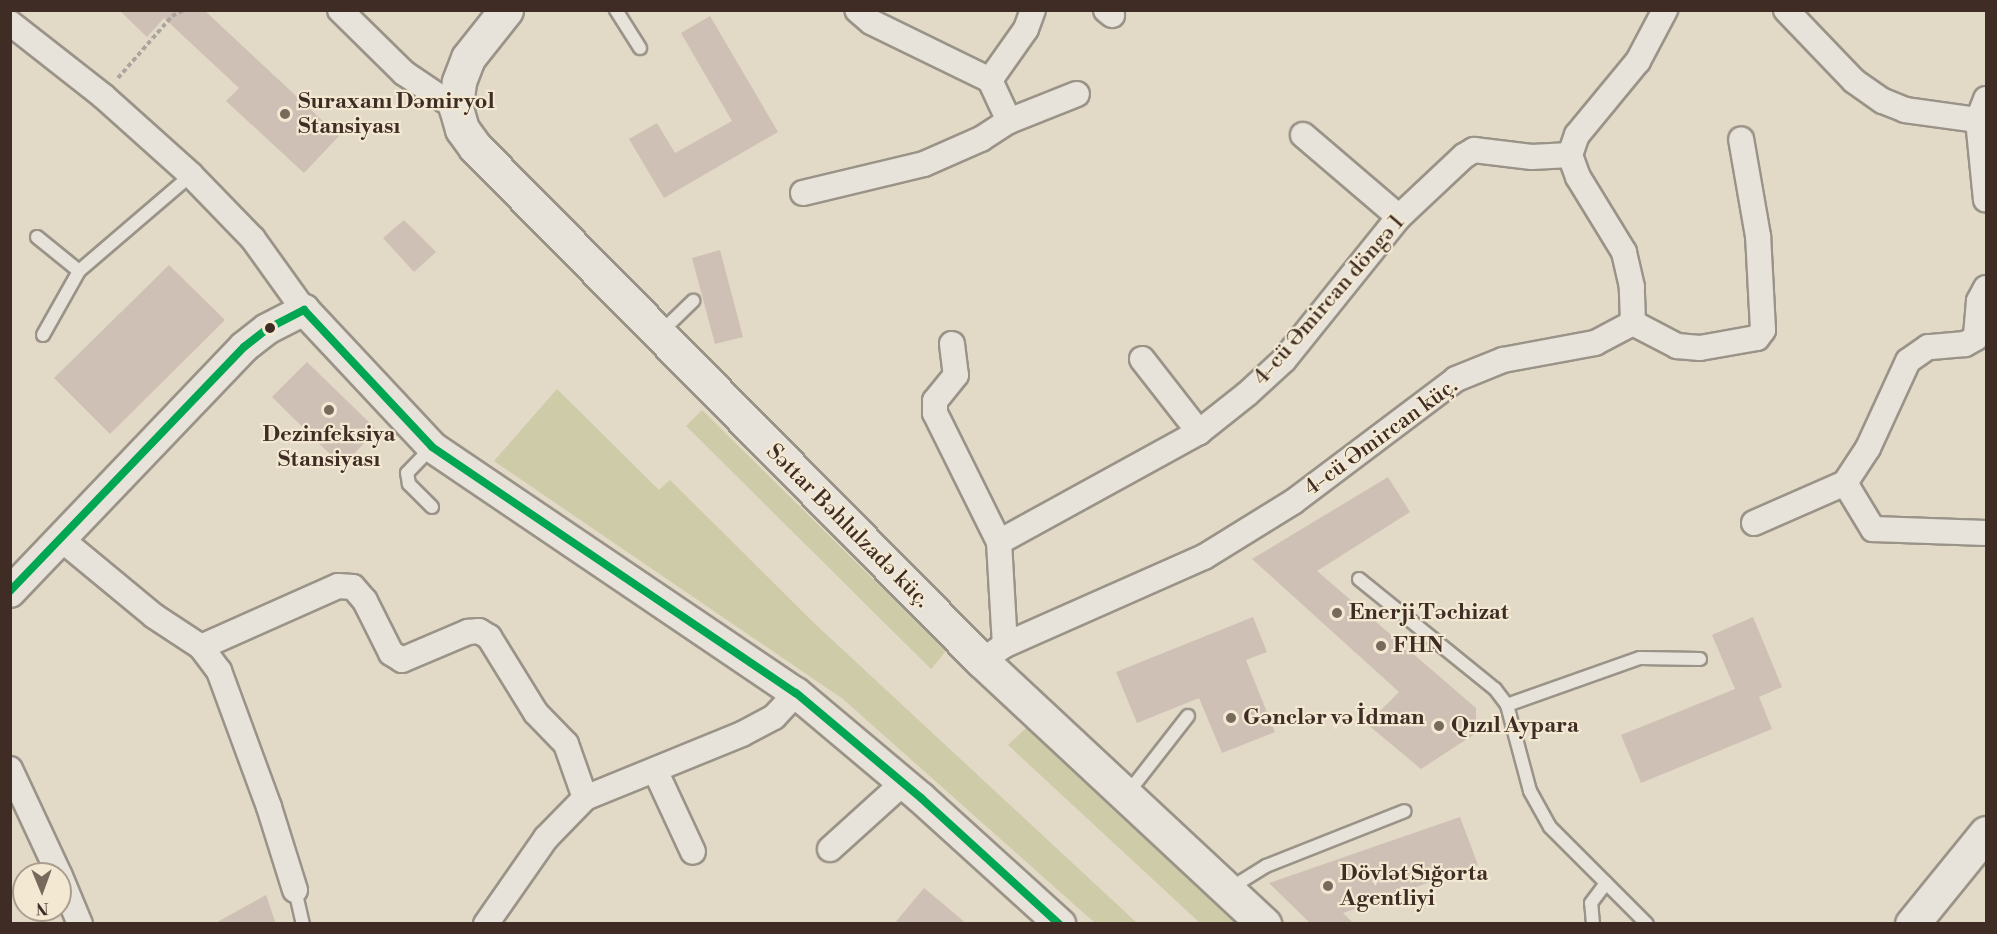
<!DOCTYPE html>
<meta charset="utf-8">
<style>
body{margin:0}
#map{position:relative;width:1997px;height:934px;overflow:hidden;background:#e2d9c7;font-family:"Libre Bodoni",serif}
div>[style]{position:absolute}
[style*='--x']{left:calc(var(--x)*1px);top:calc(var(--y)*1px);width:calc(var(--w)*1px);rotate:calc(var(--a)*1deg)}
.green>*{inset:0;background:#cdcba8}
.building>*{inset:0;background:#cfc0b5}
.path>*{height:4px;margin-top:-2px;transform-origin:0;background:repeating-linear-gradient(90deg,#aba59e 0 4.5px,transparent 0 7.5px)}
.roads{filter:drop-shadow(2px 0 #9a9388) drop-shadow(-2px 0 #9a9388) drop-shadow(0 2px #9a9388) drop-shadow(0 -2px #9a9388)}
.service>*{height:12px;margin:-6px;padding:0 6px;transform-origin:6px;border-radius:6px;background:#e8e3da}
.minor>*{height:24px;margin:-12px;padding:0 12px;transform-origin:12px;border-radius:12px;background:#e8e3da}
.tertiary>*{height:30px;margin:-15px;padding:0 15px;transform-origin:15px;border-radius:15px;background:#e8e3da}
.secondary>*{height:33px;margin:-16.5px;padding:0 16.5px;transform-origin:16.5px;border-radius:16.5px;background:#e8e3da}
.bus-1>*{height:8px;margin:-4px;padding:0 4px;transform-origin:4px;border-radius:4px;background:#00a651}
.dots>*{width:16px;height:16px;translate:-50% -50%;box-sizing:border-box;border:3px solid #f3e9d3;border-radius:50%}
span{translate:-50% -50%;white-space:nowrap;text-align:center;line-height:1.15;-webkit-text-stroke:4.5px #f3e9d3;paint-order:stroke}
.poi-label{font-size:22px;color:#3f2c24;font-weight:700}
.left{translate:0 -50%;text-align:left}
.street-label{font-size:22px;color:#3f2c24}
.frame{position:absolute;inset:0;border:12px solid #3f2c24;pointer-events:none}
.north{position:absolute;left:12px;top:862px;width:60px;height:60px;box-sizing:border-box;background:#f3e9d3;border:2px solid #ab9d8d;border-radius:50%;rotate:179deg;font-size:16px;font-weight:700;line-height:24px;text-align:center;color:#3f2c24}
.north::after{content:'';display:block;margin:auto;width:21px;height:27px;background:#78695d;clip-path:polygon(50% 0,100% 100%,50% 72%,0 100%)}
</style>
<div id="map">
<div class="green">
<i style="clip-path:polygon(557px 389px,659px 490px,670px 480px,814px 623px,1137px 923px,1095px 923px,843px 699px,494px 461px)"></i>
<i style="clip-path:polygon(702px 410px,946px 651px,931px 669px,686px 426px)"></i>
<i style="clip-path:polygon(1028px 726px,1242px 923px,1200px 923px,1008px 745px)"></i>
</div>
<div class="building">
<i style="clip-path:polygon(119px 10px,204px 10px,339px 136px,304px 173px,226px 101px,239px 88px,164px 18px,147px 37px)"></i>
<i style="clip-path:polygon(710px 16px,778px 132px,664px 198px,629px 139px,657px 123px,675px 153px,732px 121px,681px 33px)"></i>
<i style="clip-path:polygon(404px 220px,436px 252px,414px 272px,383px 238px)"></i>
<i style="clip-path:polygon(720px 250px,743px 337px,715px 344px,692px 258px)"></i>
<i style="clip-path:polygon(169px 265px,225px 320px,110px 434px,54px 378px)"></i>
<i style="clip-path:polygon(307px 362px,377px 430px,342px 466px,272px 397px)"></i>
<i style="clip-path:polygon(1388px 477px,1410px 512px,1317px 571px,1476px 708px,1476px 733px,1421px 769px,1367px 724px,1399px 692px,1252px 559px)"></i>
<i style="clip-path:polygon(1253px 617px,1267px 652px,1246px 660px,1275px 732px,1222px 753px,1199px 698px,1137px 723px,1116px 672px)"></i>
<i style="clip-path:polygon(1753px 617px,1782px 687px,1759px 697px,1772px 729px,1641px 783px,1621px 735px,1735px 689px,1712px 635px)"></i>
<i style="clip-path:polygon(1460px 817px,1478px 865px,1343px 913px,1354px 924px,1311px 924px,1269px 883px)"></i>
<i style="clip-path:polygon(924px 888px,967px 924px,894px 924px)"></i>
<i style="clip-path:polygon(266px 895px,276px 924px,214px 924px)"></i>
</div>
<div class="path">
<i style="--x:118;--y:78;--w:82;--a:-48.9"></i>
<i style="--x:172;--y:16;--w:13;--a:-27"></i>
</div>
<div class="roads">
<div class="service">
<i style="--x:616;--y:10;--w:45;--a:57.7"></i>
<i style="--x:37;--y:237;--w:54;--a:39"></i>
<i style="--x:661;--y:332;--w:45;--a:-44.1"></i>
<i style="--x:43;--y:335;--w:73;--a:-60.6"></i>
<i style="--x:79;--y:271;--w:148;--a:-40.6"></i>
<i style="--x:432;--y:507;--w:33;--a:-135"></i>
<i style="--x:409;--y:484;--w:11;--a:-100"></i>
<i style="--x:407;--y:473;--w:36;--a:-46"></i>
<i style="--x:1359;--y:579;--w:175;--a:39"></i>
<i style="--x:1495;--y:689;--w:20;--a:53"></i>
<i style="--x:1507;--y:705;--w:89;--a:75"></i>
<i style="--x:1530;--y:791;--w:41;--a:60.9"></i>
<i style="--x:1550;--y:827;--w:137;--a:45"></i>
<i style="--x:1507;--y:705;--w:141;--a:-19.5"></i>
<i style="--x:1640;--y:658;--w:60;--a:1"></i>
<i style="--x:1127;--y:794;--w:99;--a:-52"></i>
<i style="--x:1229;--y:889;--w:44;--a:-31.9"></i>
<i style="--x:1266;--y:866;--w:149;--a:-21.6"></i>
<i style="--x:295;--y:890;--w:35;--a:77"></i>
<i style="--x:1593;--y:924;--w:21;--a:-95"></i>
<i style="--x:1591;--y:903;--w:25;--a:-53"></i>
</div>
<div class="minor">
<i style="--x:340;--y:10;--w:90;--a:44.5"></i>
<i style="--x:404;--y:73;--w:63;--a:33.9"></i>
<i style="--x:1106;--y:10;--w:8;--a:40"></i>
<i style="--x:1786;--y:10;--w:98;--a:46.2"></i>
<i style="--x:1854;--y:81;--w:35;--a:35"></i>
<i style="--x:1883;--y:101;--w:24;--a:22"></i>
<i style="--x:1905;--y:110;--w:74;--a:7.8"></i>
<i style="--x:10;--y:23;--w:118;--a:38.1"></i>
<i style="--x:103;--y:96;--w:118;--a:41.9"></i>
<i style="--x:191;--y:175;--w:89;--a:45.9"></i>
<i style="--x:253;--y:239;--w:87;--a:54.3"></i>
<i style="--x:990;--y:80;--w:62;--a:-54.8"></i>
<i style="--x:1026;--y:29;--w:20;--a:-70"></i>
<i style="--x:1986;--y:99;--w:22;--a:111"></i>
<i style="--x:1978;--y:120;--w:80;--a:84.3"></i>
<i style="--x:1009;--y:121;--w:73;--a:-21.7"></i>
<i style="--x:1303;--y:135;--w:126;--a:40.5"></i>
<i style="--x:803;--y:193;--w:124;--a:-13.5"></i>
<i style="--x:924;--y:164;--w:62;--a:-23.7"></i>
<i style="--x:981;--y:139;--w:33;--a:-33"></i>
<i style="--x:1009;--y:121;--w:45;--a:-114.9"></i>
<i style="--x:990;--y:80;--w:132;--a:-154"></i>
<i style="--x:871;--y:22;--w:18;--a:-139"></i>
<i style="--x:1986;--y:288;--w:15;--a:118"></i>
<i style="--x:1979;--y:301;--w:37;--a:95"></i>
<i style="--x:1976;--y:338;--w:13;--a:151"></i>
<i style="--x:1965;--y:344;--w:37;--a:175"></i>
<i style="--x:1928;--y:347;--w:24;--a:145"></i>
<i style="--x:1908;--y:361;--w:96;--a:114.7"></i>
<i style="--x:1868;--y:448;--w:42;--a:123.3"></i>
<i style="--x:1845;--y:483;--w:54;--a:58.7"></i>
<i style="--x:1873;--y:529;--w:113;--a:2"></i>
<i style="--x:1633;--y:323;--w:50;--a:27.6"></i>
<i style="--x:1677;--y:346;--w:23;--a:5"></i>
<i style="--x:1700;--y:348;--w:58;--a:-10"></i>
<i style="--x:1757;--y:338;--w:10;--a:-53"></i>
<i style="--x:1763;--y:330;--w:94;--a:-93"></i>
<i style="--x:1758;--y:236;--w:98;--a:-99.9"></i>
<i style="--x:952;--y:344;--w:31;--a:83"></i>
<i style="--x:956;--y:375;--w:33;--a:129"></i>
<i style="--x:935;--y:401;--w:12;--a:90"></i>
<i style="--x:935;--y:413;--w:144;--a:63.6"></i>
<i style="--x:999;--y:542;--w:103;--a:86.7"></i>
<i style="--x:1142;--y:359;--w:93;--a:52"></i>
<i style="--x:1754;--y:523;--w:99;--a:-23.7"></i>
<i style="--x:61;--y:539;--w:121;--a:39.6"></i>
<i style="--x:154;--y:616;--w:56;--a:33.4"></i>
<i style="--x:201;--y:647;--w:30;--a:53"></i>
<i style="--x:219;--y:671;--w:145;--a:69.8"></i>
<i style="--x:269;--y:807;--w:87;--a:72.6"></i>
<i style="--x:999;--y:542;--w:228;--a:-28.8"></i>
<i style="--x:1199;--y:432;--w:61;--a:-38.4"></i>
<i style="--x:1247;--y:394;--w:50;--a:-42.6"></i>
<i style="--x:1284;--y:360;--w:184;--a:-51.2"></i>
<i style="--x:1399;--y:217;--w:89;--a:-43.2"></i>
<i style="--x:1464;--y:156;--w:12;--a:-31"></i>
<i style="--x:1474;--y:150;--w:58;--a:6.9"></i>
<i style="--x:1532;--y:157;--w:38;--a:-3"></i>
<i style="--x:201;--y:647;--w:150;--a:-24"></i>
<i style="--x:338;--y:586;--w:15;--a:4"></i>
<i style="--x:353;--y:587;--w:18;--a:49"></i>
<i style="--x:365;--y:601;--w:58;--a:63.4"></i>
<i style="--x:391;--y:653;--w:13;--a:32"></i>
<i style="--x:402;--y:660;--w:72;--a:-23"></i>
<i style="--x:468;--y:632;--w:11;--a:-5"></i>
<i style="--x:479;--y:631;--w:12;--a:31"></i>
<i style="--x:489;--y:637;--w:89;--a:58.3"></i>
<i style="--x:536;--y:713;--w:43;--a:45.9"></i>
<i style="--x:566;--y:744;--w:57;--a:70.6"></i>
<i style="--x:982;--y:661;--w:28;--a:-35"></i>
<i style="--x:1005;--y:645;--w:218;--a:-23.9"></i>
<i style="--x:1204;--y:557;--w:105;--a:-31.7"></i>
<i style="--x:1293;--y:502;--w:204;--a:-37"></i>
<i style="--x:1456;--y:379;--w:51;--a:-22"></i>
<i style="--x:1503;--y:360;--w:94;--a:-10.5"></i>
<i style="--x:1595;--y:343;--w:43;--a:-27.8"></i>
<i style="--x:1633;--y:323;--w:36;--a:-92"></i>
<i style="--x:1632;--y:287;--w:36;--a:-103"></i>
<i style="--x:1624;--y:252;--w:88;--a:-121.5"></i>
<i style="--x:1578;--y:177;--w:23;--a:-110"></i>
<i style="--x:1570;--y:155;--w:21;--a:-71"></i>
<i style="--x:1577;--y:135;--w:96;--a:-50.5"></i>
<i style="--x:1638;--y:61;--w:58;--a:-62.1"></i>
<i style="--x:10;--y:769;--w:116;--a:65"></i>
<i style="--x:655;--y:770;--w:90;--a:65.1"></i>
<i style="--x:830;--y:849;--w:98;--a:-42.1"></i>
<i style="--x:60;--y:876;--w:52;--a:67.4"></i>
<i style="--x:486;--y:924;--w:105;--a:-55.1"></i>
<i style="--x:546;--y:838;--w:56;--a:-45.7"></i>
<i style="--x:585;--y:798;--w:170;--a:-22.2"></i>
<i style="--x:742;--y:734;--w:36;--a:-28"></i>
<i style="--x:774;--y:717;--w:33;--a:-47"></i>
</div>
<div class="tertiary">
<i style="--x:10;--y:592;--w:339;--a:-46.3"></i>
<i style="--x:244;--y:347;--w:29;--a:-38"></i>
<i style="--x:267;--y:329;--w:42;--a:-27.2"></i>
<i style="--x:304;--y:310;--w:187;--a:46.9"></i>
<i style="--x:432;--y:447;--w:439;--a:34.1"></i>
<i style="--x:796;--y:693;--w:163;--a:40"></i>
<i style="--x:921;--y:798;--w:188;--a:42.2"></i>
</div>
<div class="secondary">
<i style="--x:506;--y:10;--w:61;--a:128.4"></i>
<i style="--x:468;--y:58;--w:26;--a:111"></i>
<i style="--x:459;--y:82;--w:26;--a:97"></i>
<i style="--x:456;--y:108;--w:22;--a:74"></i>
<i style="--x:462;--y:129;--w:22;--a:54"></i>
<i style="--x:475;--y:147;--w:722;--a:45.39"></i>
<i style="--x:982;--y:661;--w:386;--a:43"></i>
<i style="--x:1912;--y:924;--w:117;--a:-50.9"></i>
</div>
</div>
<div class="bus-1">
<i style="--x:10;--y:591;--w:338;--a:-46.2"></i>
<i style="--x:244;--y:347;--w:29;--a:-38"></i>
<i style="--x:267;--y:329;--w:42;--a:-27.2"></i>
<i style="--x:304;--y:310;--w:187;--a:46.9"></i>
<i style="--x:432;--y:447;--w:439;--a:34.1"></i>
<i style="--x:796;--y:693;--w:163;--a:40"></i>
<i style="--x:921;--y:798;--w:187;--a:42.4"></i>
</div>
<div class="dots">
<i style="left:285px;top:114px;background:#78695d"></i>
<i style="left:270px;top:328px;background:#3f2c24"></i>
<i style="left:329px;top:410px;background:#78695d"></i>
<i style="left:1337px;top:613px;background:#78695d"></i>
<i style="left:1381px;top:646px;background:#78695d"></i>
<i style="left:1231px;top:718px;background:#78695d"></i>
<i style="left:1439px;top:726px;background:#78695d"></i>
<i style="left:1328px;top:886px;background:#78695d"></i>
</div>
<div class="poi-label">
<span class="left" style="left:298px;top:114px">Suraxanı Dəmiryol<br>Stansiyası</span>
<span style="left:329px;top:447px">Dezinfeksiya<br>Stansiyası</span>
<span class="left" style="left:1349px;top:613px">Enerji Təchizat</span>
<span class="left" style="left:1393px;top:646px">FHN</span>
<span class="left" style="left:1243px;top:718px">Gənclər və İdman</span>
<span class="left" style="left:1451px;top:726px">Qızıl Aypara</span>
<span class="left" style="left:1340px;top:886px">Dövlət Sığorta<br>Agentliyi</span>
</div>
<div class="street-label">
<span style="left:1329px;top:300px;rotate:-49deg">4-cü Əmircan döngə 1</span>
<span style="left:1381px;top:437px;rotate:-36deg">4-cü Əmircan küç.</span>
<span style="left:848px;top:526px;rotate:45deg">Səttar Bəhlulzadə küç.</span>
</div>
<div class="frame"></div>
<div class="north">N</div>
</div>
